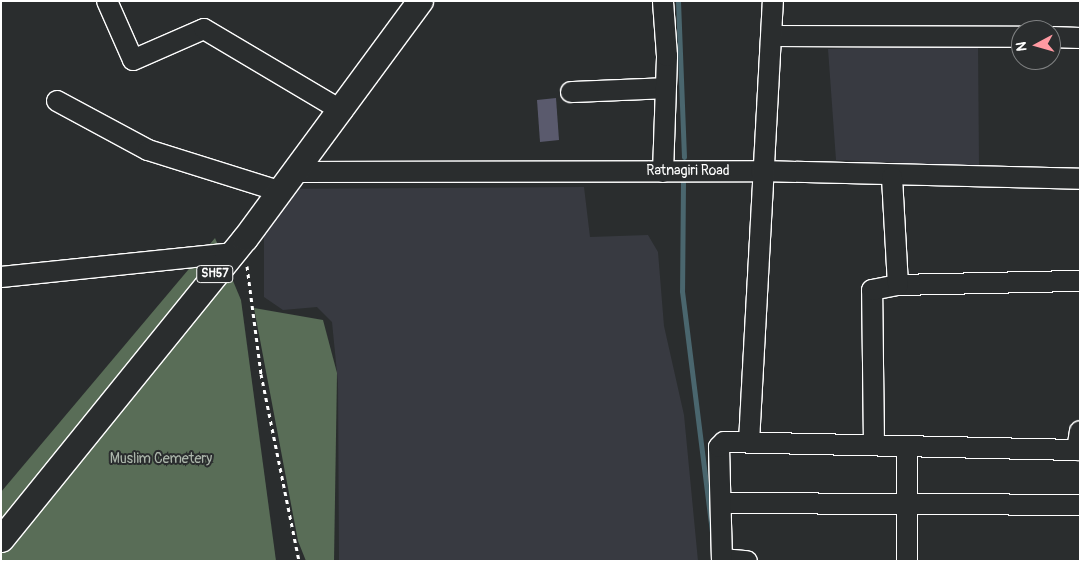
<!DOCTYPE html>
<style>
body{margin:0}
#map{position:relative;width:1081px;height:562px;overflow:hidden;background:#2a2d2e;font-family:Pangolin,sans-serif}
div>[style]{position:absolute}
[style*='--x']{left:calc(var(--x)*1px);top:calc(var(--y)*1px);width:calc(var(--w)*1px);rotate:calc(var(--a)*1deg)}
.built>*{inset:0;background:#383a41}
.green>*{inset:0;background:#596d57}
.stream>*{height:5px;margin:-2.5px;padding:0 2.5px;transform-origin:2.5px;border-radius:2.5px;background:#4a666e}
.building>*{inset:0;background:#5a5a6d}
.path>*{height:3px;margin-top:-1.5px;transform-origin:0;background:repeating-linear-gradient(90deg,#fff 0 4px,transparent 0 8px)}
.roads{filter:drop-shadow(1px 0 #fff) drop-shadow(-1px 0 #fff) drop-shadow(0 1px #fff) drop-shadow(0 -1px #fff)}
.minor>*{height:20px;margin:-10px;padding:0 10px;transform-origin:10px;border-radius:10px;background:#2a2d2e}
.major>*{height:25px;margin:-12.5px;padding:0 12.5px;transform-origin:12.5px;border-radius:12.5px;background:#2a2d2e}
span{translate:-50% -50%;white-space:nowrap;text-align:center;line-height:1.15;-webkit-text-stroke:4px #2a2d2e;paint-order:stroke}
.shield-label span{padding:1px 4px;background:#2a2d2e;border:1px solid;border-radius:4px;-webkit-text-stroke-width:0}
.shield-label{font-size:12px;color:#fff;font-weight:700}
.street-label{font-size:14px;color:#fff}
.park-label{font-size:14px;color:#acb6ab}
.frame{position:absolute;inset:0;border:2px solid #fff;pointer-events:none}
.north{position:absolute;left:1011px;top:20px;width:50px;height:50px;box-sizing:border-box;background:#2a2d2e;border:1px solid #7f8182;border-radius:50%;rotate:264deg;font-size:14px;font-weight:700;line-height:20px;text-align:center;color:#fff}
.north::after{content:'';display:block;margin:auto;width:18px;height:22px;background:#ff9aa2;clip-path:polygon(50% 0,100% 100%,50% 72%,0 100%)}
</style>
<div id="map">
<div class="built">
<i style="clip-path:polygon(978px 44px,979px 166px,836px 160px,828px 49px)"></i>
<i style="clip-path:polygon(584px 187px,590px 237px,648px 235px,658px 252px,664px 326px,684px 415px,698px 561px,339px 561px,338px 383px,332px 322px,317px 307px,283px 310px,264px 297px,264px 189px)"></i>
</div>
<div class="green">
<i style="clip-path:polygon(215px 238px,241px 300px,276px 561px,1px 561px,1px 492px)"></i>
<i style="clip-path:polygon(254px 308px,323px 320px,337px 373px,334px 561px,306px 561px,298px 541px)"></i>
</div>
<div class="stream">
<i style="--x:678;--y:1;--w:156;--a:87.8"></i>
<i style="--x:683;--y:182;--w:109;--a:90.5"></i>
<i style="--x:682;--y:291;--w:243;--a:82.9"></i>
</div>
<div class="building">
<i style="clip-path:polygon(556px 98px,559px 140px,540px 142px,537px 100px)"></i>
</div>
<div class="path">
<i style="--x:247;--y:266;--w:109;--a:82.6"></i>
<i style="--x:261;--y:374;--w:191;--a:78.5"></i>
</div>
<div class="roads">
<div class="minor">
<i style="--x:107;--y:1;--w:64;--a:66.2"></i>
<i style="--x:133;--y:60;--w:77;--a:-23.6"></i>
<i style="--x:204;--y:29;--w:161;--a:30.7"></i>
<i style="--x:772;--y:36;--w:249;--a:0.2"></i>
<i style="--x:1051;--y:37;--w:29;--a:2"></i>
<i style="--x:571;--y:92;--w:94;--a:-2.4"></i>
<i style="--x:57;--y:101;--w:103;--a:28.3"></i>
<i style="--x:148;--y:150;--w:137;--a:17.4"></i>
<i style="--x:296;--y:172;--w:465;--a:-0.1"></i>
<i style="--x:761;--y:171;--w:319;--a:1.4"></i>
<i style="--x:663;--y:172;--w:116;--a:-88"></i>
<i style="--x:667;--y:56;--w:55;--a:-94.2"></i>
<i style="--x:1;--y:277;--w:232;--a:-5.9"></i>
<i style="--x:898;--y:285;--w:182;--a:-1.3"></i>
<i style="--x:749;--y:442;--w:442;--a:-86.9"></i>
<i style="--x:874;--y:445;--w:155;--a:-90.7"></i>
<i style="--x:872;--y:290;--w:26;--a:-11"></i>
<i style="--x:898;--y:285;--w:108;--a:-93.2"></i>
<i style="--x:1077;--y:450;--w:19;--a:-81"></i>
<i style="--x:721;--y:503;--w:359;--a:0.3"></i>
<i style="--x:722;--y:559;--w:25;--a:5"></i>
<i style="--x:722;--y:561;--w:114;--a:-91.5"></i>
<i style="--x:719;--y:447;--w:7;--a:-45"></i>
<i style="--x:724;--y:442;--w:356;--a:1.3"></i>
<i style="--x:907;--y:561;--w:115;--a:-90"></i>
</div>
<div class="major">
<i style="--x:1;--y:539;--w:387;--a:-51"></i>
<i style="--x:245;--y:238;--w:295;--a:-53.6"></i>
</div>
</div>
<div class="shield-label">
<span style="left:215px;top:274px">SH57</span>
</div>
<div class="street-label">
<span style="left:688px;top:171px">Ratnagiri Road</span>
</div>
<div class="park-label">
<span style="left:161px;top:459px">Muslim Cemetery</span>
</div>
<div class="frame"></div>
<div class="north">N</div>
</div>
